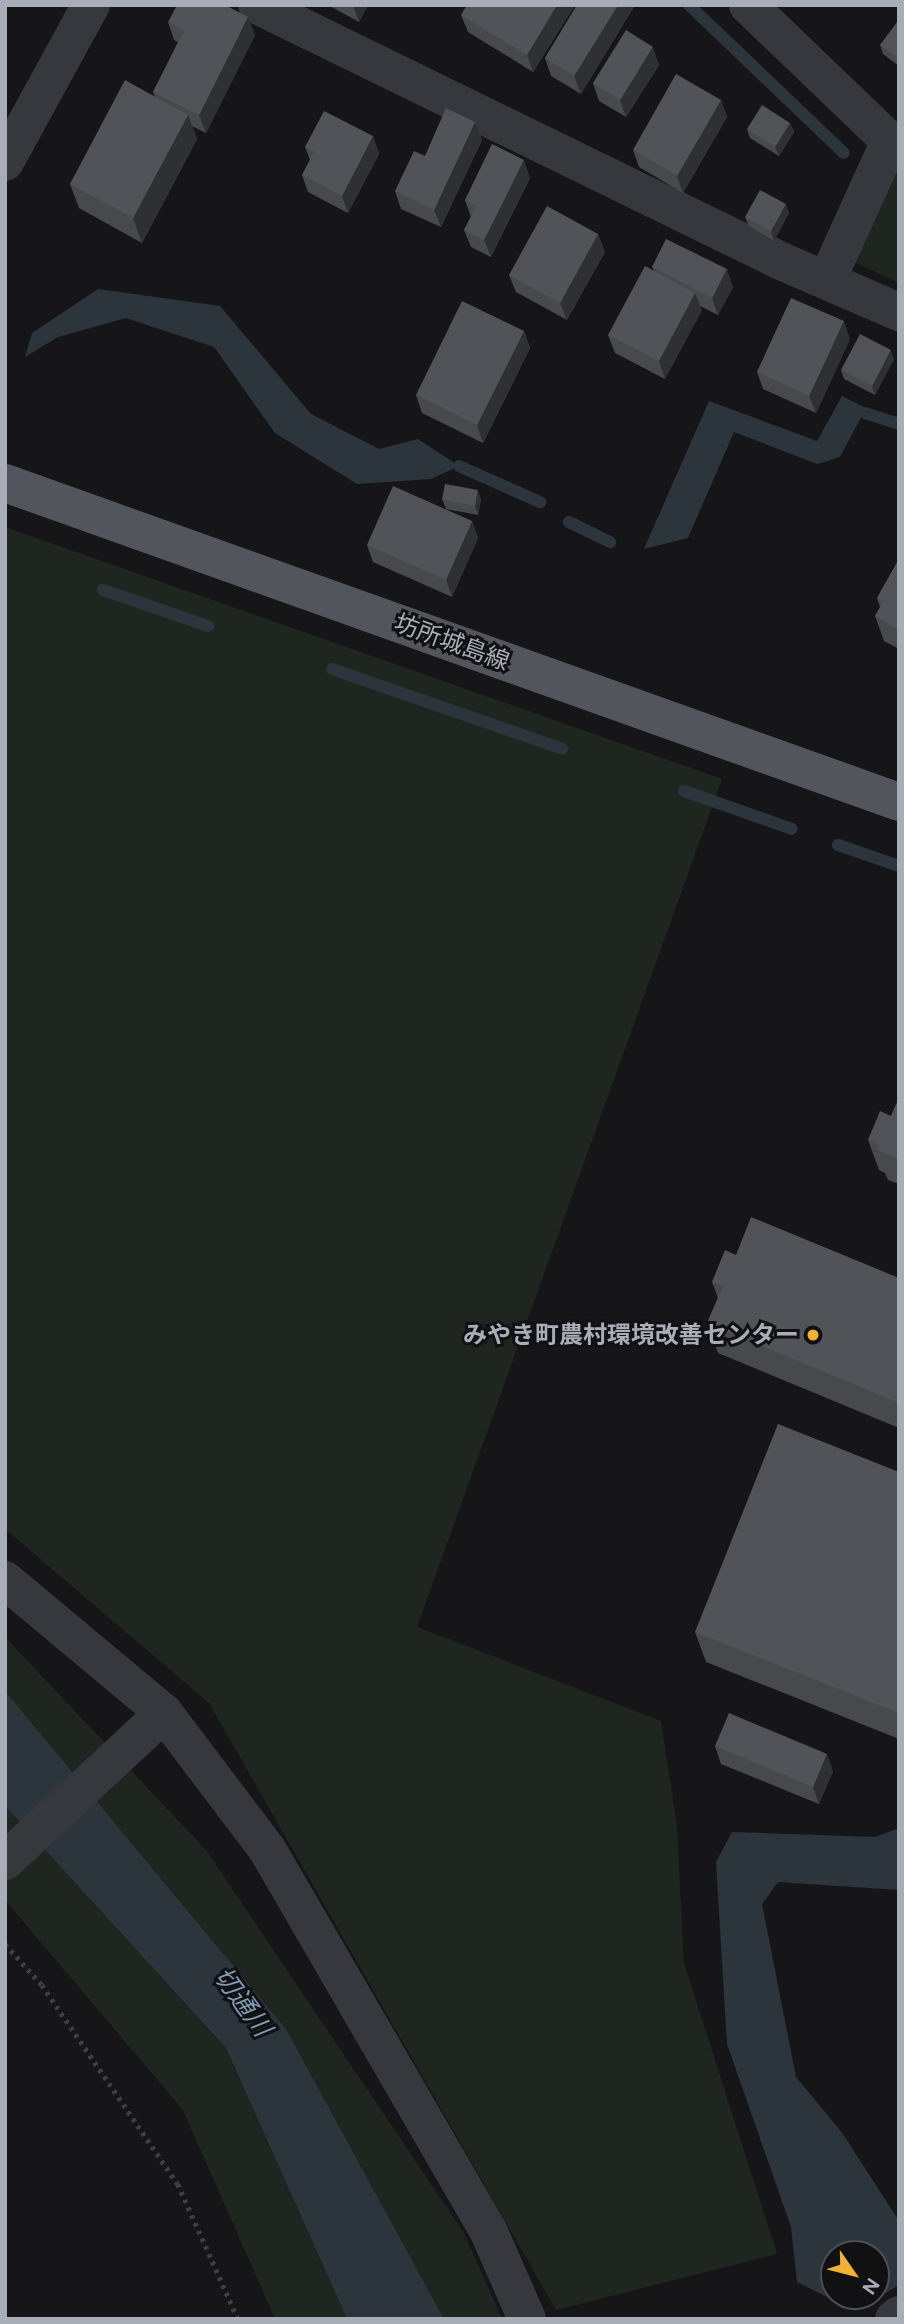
<!DOCTYPE html>
<meta charset="utf-8">
<style>
body{margin:0}
#map{position:relative;width:904px;height:2324px;overflow:hidden;background:#161618;font-family:Figtree,"Noto Sans JP",sans-serif}
div>[style]{position:absolute}
[style*='--x']{left:calc(var(--x)*1px);top:calc(var(--y)*1px);width:calc(var(--w)*1px);rotate:calc(var(--a)*1deg)}
.green>*{inset:0;background:#1e261f}
.water>*{inset:0;background:#2c353c}
.stream>*{height:12px;margin:-6px;padding:0 6px;transform-origin:6px;border-radius:6px;background:#2c353c}
.path>*{height:4.5px;margin-top:-2.25px;transform-origin:0;background:repeating-linear-gradient(90deg,#3d3f44 0 3.5px,transparent 0 8.5px)}
.minor>*{height:38px;margin:-19px;padding:0 19px;transform-origin:19px;border-radius:19px;background:#37383d}
.major>*{height:38px;margin:-19px;padding:0 19px;transform-origin:19px;border-radius:19px;background:#53555c}
.wall>*{inset:0;background:#47494d}
.shaded-wall>*{inset:0;background:#2f3033}
.building>*{inset:0;background:#525359}
.dots>*{width:19px;height:19px;translate:-50% -50%;box-sizing:border-box;border:4px solid #111113;border-radius:50%}
span{translate:-50% -50%;white-space:nowrap;text-align:center;line-height:1.15;-webkit-text-stroke:6px #111113;paint-order:stroke}
.street-label{font-size:24px;color:#a8adb8}
.poi-label{font-size:24px;color:#a8adb8;font-weight:700}
.right{translate:-100% -50%;text-align:right}
.water-label{font-size:26px;color:#7f9bb3;font-style:italic}
.frame{position:absolute;inset:0;border:7px solid #a8adb8;pointer-events:none}
.north{position:absolute;left:820px;top:2240px;width:70px;height:70px;box-sizing:border-box;background:#111113;border:2px solid #4d4f55;border-radius:50%;rotate:125deg;font-size:19px;font-weight:700;line-height:28px;text-align:center;color:#a8adb8}
.north::after{content:'';display:block;margin:auto;width:24px;height:32px;background:#f2b134;clip-path:polygon(50% 0,100% 100%,50% 72%,0 100%)}
</style>
<div id="map">
<div class="green">
<i style="clip-path:polygon(899px 164px,899px 283px,852px 261px)"></i>
<i style="clip-path:polygon(5px 527px,722px 779px,417px 1627px,661px 1721px,677px 1826px,684px 1963px,777px 2254px,556px 2310px,209px 1703px,5px 1529px)"></i>
<i style="clip-path:polygon(5px 1637px,206px 1850px,464px 2233px,502px 2319px,444px 2319px,286px 2029px,5px 1691px)"></i>
<i style="clip-path:polygon(5px 1806px,226px 2048px,347px 2319px,275px 2319px,183px 2110px,5px 1900px)"></i>
</div>
<div class="water">
<i style="clip-path:polygon(98px 289px,220px 306px,311px 414px,379px 449px,418px 439px,459px 466px,431px 479px,357px 484px,275px 433px,214px 347px,126px 318px,58px 337px,25px 357px,32px 333px)"></i>
<i style="clip-path:polygon(842px 396px,866px 408px,840px 457px,817px 464px,734px 432px,688px 538px,644px 549px,709px 401px,817px 441px)"></i>
<i style="clip-path:polygon(5px 1691px,286px 2029px,444px 2319px,347px 2319px,226px 2048px,5px 1806px)"></i>
<i style="clip-path:polygon(evenodd,899px 1828px,899px 1890px,778px 1882px,762px 1904px,796px 2077px,843px 2134px,899px 2221px,899px 2285px,855px 2311px,797px 2282px,791px 2227px,727px 2044px,716px 1862px,732px 1832px,875px 1837px,899px 1828px,834px 2254px,876px 2254px,876px 2296px,834px 2296px,834px 2254px)"></i>
</div>
<div class="stream">
<i style="--x:689;--y:5;--w:214;--a:43.7"></i>
<i style="--x:865;--y:413;--w:36;--a:18"></i>
<i style="--x:459;--y:466;--w:89;--a:24"></i>
<i style="--x:569;--y:522;--w:46;--a:26"></i>
<i style="--x:103;--y:590;--w:111;--a:18.9"></i>
<i style="--x:332;--y:669;--w:244;--a:19.1"></i>
<i style="--x:684;--y:791;--w:114;--a:19.4"></i>
<i style="--x:838;--y:845;--w:65;--a:19"></i>
</div>
<div class="path">
<i style="--x:5;--y:1944;--w:55;--a:47.9"></i>
<i style="--x:42;--y:1985;--w:241;--a:55.7"></i>
<i style="--x:178;--y:2184;--w:148;--a:66"></i>
</div>
<div class="minor">
<i style="--x:257;--y:5;--w:583;--a:26.04"></i>
<i style="--x:781;--y:261;--w:129;--a:23.4"></i>
<i style="--x:748;--y:5;--w:197;--a:43.8"></i>
<i style="--x:890;--y:141;--w:153;--a:114.4"></i>
<i style="--x:5;--y:162;--w:179;--a:-61.3"></i>
<i style="--x:5;--y:1580;--w:207;--a:39.9"></i>
<i style="--x:164;--y:1713;--w:171;--a:52.9"></i>
<i style="--x:267;--y:1849;--w:440;--a:59.9"></i>
<i style="--x:488;--y:2230;--w:97;--a:66.3"></i>
<i style="--x:5;--y:1861;--w:217;--a:-42.9"></i>
<i style="--x:894;--y:2319;--w:6;--a:-39"></i>
</div>
<div class="major">
<i style="--x:5;--y:483;--w:949;--a:19.64"></i>
</div>
<div class="wall">
<i style="clip-path:polygon(328px 5px,368px 5px,359px 22px)"></i>
<i style="clip-path:polygon(575px 5px,533px 72px,468px 32px,461px 15px)"></i>
<i style="clip-path:polygon(577px 5px,635px 5px,581px 94px,551px 76px,545px 58px)"></i>
<i style="clip-path:polygon(168px 22px,255px 35px,206px 133px,192px 126px,197px 139px,142px 243px,79px 208px,70px 184px,155px 97px,153px 92px,178px 42px,174px 40px)"></i>
<i style="clip-path:polygon(899px 24px,899px 66px,883px 54px,880px 45px)"></i>
<i style="clip-path:polygon(659px 65px,626px 117px,599px 101px,593px 83px)"></i>
<i style="clip-path:polygon(721px 100px,727px 117px,683px 193px,639px 167px,633px 150px)"></i>
<i style="clip-path:polygon(475px 122px,482px 140px,441px 227px,401px 209px,395px 191px,425px 156px)"></i>
<i style="clip-path:polygon(790px 123px,794px 132px,779px 156px,750px 138px,747px 129px)"></i>
<i style="clip-path:polygon(373px 136px,379px 154px,348px 213px,308px 192px,302px 175px,310px 160px,305px 147px)"></i>
<i style="clip-path:polygon(530px 178px,491px 257px,471px 247px,464px 230px,471px 217px,465px 200px)"></i>
<i style="clip-path:polygon(789px 213px,774px 241px,749px 226px,745px 217px)"></i>
<i style="clip-path:polygon(598px 234px,605px 252px,567px 320px,516px 292px,509px 275px)"></i>
<i style="clip-path:polygon(652px 267px,733px 287px,718px 315px,700px 306px,702px 310px,665px 379px,615px 353px,608px 335px,654px 271px)"></i>
<i style="clip-path:polygon(524px 331px,530px 348px,483px 443px,422px 413px,416px 395px)"></i>
<i style="clip-path:polygon(850px 339px,816px 413px,763px 389px,757px 372px)"></i>
<i style="clip-path:polygon(894px 359px,875px 395px,844px 379px,841px 370px)"></i>
<i style="clip-path:polygon(442px 499px,481px 499px,478px 515px,446px 509px)"></i>
<i style="clip-path:polygon(472px 521px,478px 538px,452px 597px,373px 562px,367px 545px)"></i>
<i style="clip-path:polygon(899px 559px,899px 649px,884px 641px,875px 616px,880px 607px,877px 598px)"></i>
<i style="clip-path:polygon(899px 1098px,899px 1184px,888px 1180px,885px 1173px,879px 1170px,868px 1140px,891px 1116px)"></i>
<i style="clip-path:polygon(736px 1255px,899px 1278px,899px 1428px,718px 1353px,707px 1323px,718px 1298px,712px 1282px)"></i>
<i style="clip-path:polygon(899px 1472px,899px 1739px,706px 1662px,695px 1632px)"></i>
<i style="clip-path:polygon(715px 1746px,833px 1771px,819px 1804px,721px 1764px)"></i>
</div>
<div class="shaded-wall">
<i style="clip-path:polygon(353px 5px,368px 5px,359px 22px)"></i>
<i style="clip-path:polygon(557px 5px,575px 5px,533px 72px,527px 55px)"></i>
<i style="clip-path:polygon(618px 5px,635px 5px,581px 94px,574px 76px)"></i>
<i style="clip-path:polygon(248px 17px,255px 35px,206px 133px,199px 115px)"></i>
<i style="clip-path:polygon(653px 47px,659px 65px,626px 117px,620px 100px)"></i>
<i style="clip-path:polygon(721px 100px,727px 117px,683px 193px,677px 176px)"></i>
<i style="clip-path:polygon(188px 115px,197px 139px,142px 243px,133px 218px)"></i>
<i style="clip-path:polygon(475px 122px,482px 140px,441px 227px,434px 210px)"></i>
<i style="clip-path:polygon(790px 123px,794px 132px,779px 156px,775px 147px)"></i>
<i style="clip-path:polygon(373px 136px,379px 154px,348px 213px,342px 196px)"></i>
<i style="clip-path:polygon(524px 160px,530px 178px,491px 257px,484px 240px)"></i>
<i style="clip-path:polygon(786px 204px,789px 213px,774px 241px,771px 231px)"></i>
<i style="clip-path:polygon(598px 234px,605px 252px,567px 320px,560px 303px)"></i>
<i style="clip-path:polygon(727px 269px,733px 287px,718px 315px,712px 298px)"></i>
<i style="clip-path:polygon(695px 293px,702px 310px,665px 379px,659px 361px)"></i>
<i style="clip-path:polygon(844px 321px,850px 339px,816px 413px,809px 396px)"></i>
<i style="clip-path:polygon(524px 331px,530px 348px,483px 443px,477px 425px)"></i>
<i style="clip-path:polygon(891px 350px,894px 359px,875px 395px,872px 386px)"></i>
<i style="clip-path:polygon(478px 490px,481px 499px,478px 515px,475px 506px)"></i>
<i style="clip-path:polygon(472px 521px,478px 538px,452px 597px,446px 580px)"></i>
<i style="clip-path:polygon(827px 1754px,833px 1771px,819px 1804px,813px 1787px)"></i>
</div>
<div class="building">
<i style="clip-path:polygon(177px 5px,225px 5px,248px 17px,199px 115px,153px 92px,184px 31px,168px 22px)"></i>
<i style="clip-path:polygon(467px 5px,557px 5px,527px 55px,461px 15px)"></i>
<i style="clip-path:polygon(577px 5px,618px 5px,574px 76px,545px 58px)"></i>
<i style="clip-path:polygon(897px 22px,899px 24px,899px 59px,880px 45px)"></i>
<i style="clip-path:polygon(626px 30px,653px 47px,620px 100px,593px 83px)"></i>
<i style="clip-path:polygon(676px 74px,721px 100px,677px 176px,633px 150px)"></i>
<i style="clip-path:polygon(125px 80px,188px 115px,133px 218px,70px 184px)"></i>
<i style="clip-path:polygon(762px 105px,790px 123px,775px 147px,747px 129px)"></i>
<i style="clip-path:polygon(446px 108px,475px 122px,434px 210px,395px 191px,414px 151px,425px 156px)"></i>
<i style="clip-path:polygon(324px 111px,373px 136px,342px 196px,302px 175px,314px 152px,305px 147px)"></i>
<i style="clip-path:polygon(492px 144px,524px 160px,484px 240px,464px 230px,476px 206px,465px 200px)"></i>
<i style="clip-path:polygon(760px 190px,786px 204px,771px 231px,745px 217px)"></i>
<i style="clip-path:polygon(547px 206px,598px 234px,560px 303px,509px 275px)"></i>
<i style="clip-path:polygon(666px 239px,727px 269px,712px 298px,652px 267px)"></i>
<i style="clip-path:polygon(645px 266px,695px 293px,659px 361px,608px 335px)"></i>
<i style="clip-path:polygon(791px 298px,844px 321px,809px 396px,757px 372px)"></i>
<i style="clip-path:polygon(462px 301px,524px 331px,477px 425px,416px 395px)"></i>
<i style="clip-path:polygon(860px 334px,891px 350px,872px 386px,841px 370px)"></i>
<i style="clip-path:polygon(445px 484px,478px 490px,475px 506px,442px 499px)"></i>
<i style="clip-path:polygon(393px 486px,472px 521px,446px 580px,367px 545px)"></i>
<i style="clip-path:polygon(899px 559px,899px 630px,875px 616px,883px 602px,877px 598px)"></i>
<i style="clip-path:polygon(899px 1098px,899px 1159px,877px 1150px,879px 1145px,868px 1140px,880px 1111px,891px 1116px)"></i>
<i style="clip-path:polygon(751px 1217px,899px 1278px,899px 1403px,707px 1323px,723px 1286px,712px 1282px,725px 1250px,736px 1255px)"></i>
<i style="clip-path:polygon(778px 1424px,899px 1472px,899px 1713px,695px 1632px)"></i>
<i style="clip-path:polygon(729px 1713px,827px 1754px,813px 1787px,715px 1746px)"></i>
</div>
<div class="dots">
<i style="left:813px;top:1335px;background:#f2b134"></i>
</div>
<div class="street-label">
<span style="left:452px;top:642px;rotate:20deg">坊所城島線</span>
</div>
<div class="poi-label">
<span class="right" style="left:799px;top:1335px">みやき町農村環境改善センター</span>
</div>
<div class="water-label">
<span style="left:242px;top:2002px;rotate:54deg">切通川</span>
</div>
<div class="frame"></div>
<div class="north">N</div>
</div>
